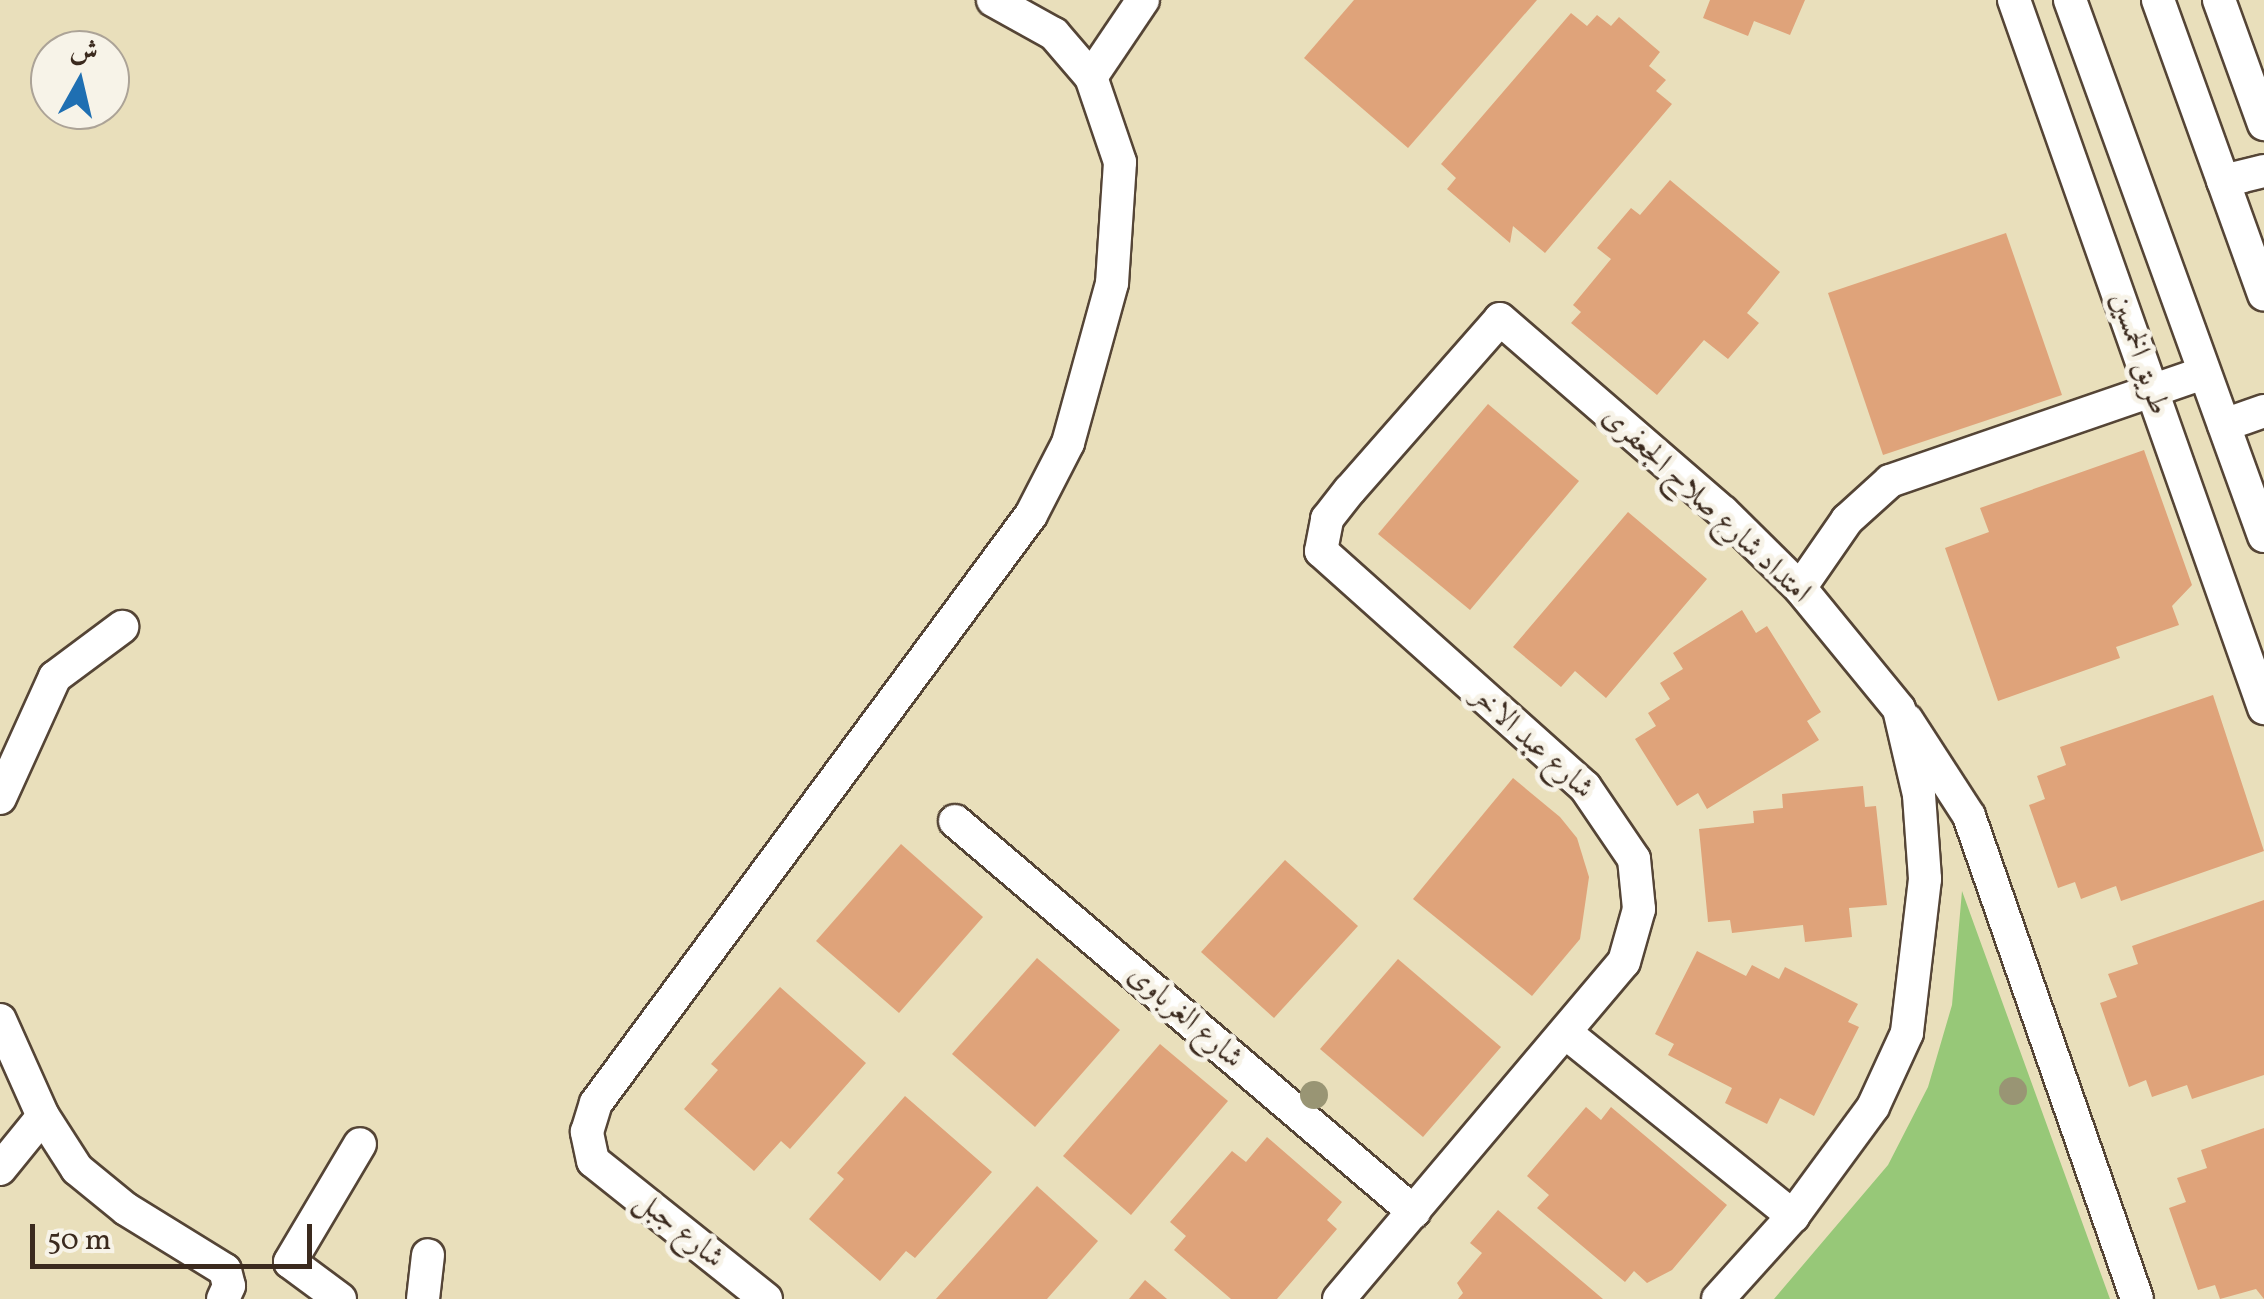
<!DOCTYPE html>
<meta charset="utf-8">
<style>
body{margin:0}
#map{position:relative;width:2264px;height:1299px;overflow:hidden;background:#e9dfbb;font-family:Vollkorn,Amiri,serif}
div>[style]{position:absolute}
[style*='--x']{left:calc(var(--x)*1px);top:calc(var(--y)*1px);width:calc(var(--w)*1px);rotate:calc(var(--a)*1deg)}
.green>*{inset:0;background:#97c878}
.building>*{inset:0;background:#dfa37a}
.roads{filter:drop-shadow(2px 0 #554536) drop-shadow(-2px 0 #554536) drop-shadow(0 2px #554536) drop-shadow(0 -2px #554536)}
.street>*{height:32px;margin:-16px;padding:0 16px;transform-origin:16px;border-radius:16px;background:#fff}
.trees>*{width:28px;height:28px;margin:-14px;border-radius:50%;background:#999574}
span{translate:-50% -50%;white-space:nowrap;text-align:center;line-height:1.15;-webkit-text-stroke:10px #f7f3e8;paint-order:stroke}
.street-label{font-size:30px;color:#3b2a1e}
.north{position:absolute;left:30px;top:30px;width:100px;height:100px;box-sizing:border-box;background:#f7f3e8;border:2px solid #aca397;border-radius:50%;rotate:8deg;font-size:28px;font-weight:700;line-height:40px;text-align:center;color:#3b2a1e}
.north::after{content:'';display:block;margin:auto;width:35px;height:45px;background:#1f6fb2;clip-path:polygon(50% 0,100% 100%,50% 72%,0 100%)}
.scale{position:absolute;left:30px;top:1224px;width:282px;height:45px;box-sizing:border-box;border:5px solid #3b2a1e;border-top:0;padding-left:12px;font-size:30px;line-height:35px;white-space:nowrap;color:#3b2a1e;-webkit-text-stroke:8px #f7f3e8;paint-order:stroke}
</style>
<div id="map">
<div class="green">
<i style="clip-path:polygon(1962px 891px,2110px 1299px,1774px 1299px,1888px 1165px,1928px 1087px,1952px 1005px)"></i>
</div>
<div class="building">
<i style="clip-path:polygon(1354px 0,1537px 0,1408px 148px,1304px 58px)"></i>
<i style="clip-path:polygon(1710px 0,1805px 0,1790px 35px,1754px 21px,1748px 36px,1703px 18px)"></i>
<i style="clip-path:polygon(1571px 13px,1587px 26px,1597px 15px,1611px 26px,1619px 17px,1660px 52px,1649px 66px,1666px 80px,1656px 91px,1672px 104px,1545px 253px,1513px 226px,1510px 243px,1447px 189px,1456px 178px,1441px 164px)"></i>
<i style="clip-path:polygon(1670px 180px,1780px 272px,1747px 313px,1759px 323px,1728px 359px,1704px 340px,1657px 395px,1571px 323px,1581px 312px,1573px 305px,1611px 259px,1597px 248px,1631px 208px,1640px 215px)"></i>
<i style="clip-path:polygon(2006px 233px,2062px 395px,1883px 455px,1828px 293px)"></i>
<i style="clip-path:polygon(1488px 404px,1579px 481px,1470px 610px,1378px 534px)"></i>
<i style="clip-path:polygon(2144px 450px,2192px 585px,2172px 606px,2179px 625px,2116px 647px,2120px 658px,1998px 701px,1945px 548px,1989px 532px,1980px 508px)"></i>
<i style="clip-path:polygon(1628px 512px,1707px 579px,1606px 698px,1575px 671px,1561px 687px,1513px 647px)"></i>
<i style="clip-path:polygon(1742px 610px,1756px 633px,1767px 626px,1821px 712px,1807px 721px,1819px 740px,1707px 809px,1698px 793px,1677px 806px,1635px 739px,1656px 726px,1648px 713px,1670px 699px,1660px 683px,1683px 669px,1673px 653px)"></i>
<i style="clip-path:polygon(2213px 695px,2264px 851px,2121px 901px,2116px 886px,2081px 899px,2075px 882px,2058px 888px,2029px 805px,2045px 799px,2037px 776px,2066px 765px,2060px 747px)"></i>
<i style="clip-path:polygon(1513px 778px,1560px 817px,1577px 838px,1589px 877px,1580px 939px,1532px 996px,1413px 899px)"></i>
<i style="clip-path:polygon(1863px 786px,1865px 807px,1876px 806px,1887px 905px,1849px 908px,1852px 937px,1805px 942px,1803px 925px,1732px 933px,1730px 920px,1708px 922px,1699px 829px,1754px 823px,1753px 811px,1783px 808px,1782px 794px)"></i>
<i style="clip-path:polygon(901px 844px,983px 917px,899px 1013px,816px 941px)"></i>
<i style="clip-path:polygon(1285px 860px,1358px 926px,1274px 1018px,1201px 952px)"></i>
<i style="clip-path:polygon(2264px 900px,2264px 1075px,2192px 1099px,2187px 1085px,2152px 1097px,2146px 1080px,2129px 1087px,2100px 1003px,2117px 997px,2108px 974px,2138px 964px,2132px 946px)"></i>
<i style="clip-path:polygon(1697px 951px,1746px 976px,1752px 965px,1779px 979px,1785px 967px,1858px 1004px,1848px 1022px,1859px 1027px,1814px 1116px,1780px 1098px,1767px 1124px,1725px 1103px,1732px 1088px,1668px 1055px,1674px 1044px,1655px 1034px)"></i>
<i style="clip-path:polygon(1037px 958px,1120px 1030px,1035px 1127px,952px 1054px)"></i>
<i style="clip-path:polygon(1398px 959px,1501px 1047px,1423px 1137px,1320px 1049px)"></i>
<i style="clip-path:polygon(780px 987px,866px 1063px,790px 1149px,781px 1141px,754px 1171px,684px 1109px,718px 1070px,711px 1064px)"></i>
<i style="clip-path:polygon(1160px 1044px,1228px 1101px,1131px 1215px,1063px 1156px)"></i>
<i style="clip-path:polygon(905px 1096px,992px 1172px,915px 1258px,906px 1251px,880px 1281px,809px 1219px,844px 1179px,837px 1173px)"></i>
<i style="clip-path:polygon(1586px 1107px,1601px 1120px,1611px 1107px,1727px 1205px,1672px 1270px,1647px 1283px,1634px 1271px,1625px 1282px,1537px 1208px,1549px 1195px,1527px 1176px)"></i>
<i style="clip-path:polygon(2264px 1128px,2264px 1299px,2256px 1289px,2220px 1299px,2215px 1285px,2198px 1290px,2169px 1208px,2186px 1202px,2177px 1178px,2207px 1168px,2201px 1150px)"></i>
<i style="clip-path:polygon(1267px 1137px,1342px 1202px,1327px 1220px,1337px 1229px,1277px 1299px,1231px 1299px,1174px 1250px,1186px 1236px,1170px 1222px,1232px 1151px,1246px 1162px)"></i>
<i style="clip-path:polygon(1037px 1186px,1098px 1241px,1047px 1299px,936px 1299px)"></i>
<i style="clip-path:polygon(1498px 1210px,1603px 1299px,1458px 1299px,1463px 1293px,1457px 1283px,1482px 1253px,1470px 1243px)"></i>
<i style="clip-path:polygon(1145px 1280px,1167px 1299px,1129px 1299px)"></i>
</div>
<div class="roads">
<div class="street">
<i style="--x:2014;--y:0;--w:751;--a:70.55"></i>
<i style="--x:2070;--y:0;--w:570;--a:70.1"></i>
<i style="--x:2158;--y:0;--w:313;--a:70.2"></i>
<i style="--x:2219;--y:0;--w:132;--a:70.1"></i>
<i style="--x:1091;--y:77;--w:93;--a:-56"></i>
<i style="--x:2223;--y:181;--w:42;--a:-13.7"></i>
<i style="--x:2224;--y:425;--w:42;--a:-19.3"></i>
<i style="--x:1800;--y:588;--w:83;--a:-55.3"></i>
<i style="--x:1847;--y:520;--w:58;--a:-42.2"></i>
<i style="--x:1890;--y:481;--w:332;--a:-19"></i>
<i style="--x:1907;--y:720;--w:114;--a:57.1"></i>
<i style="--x:1969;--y:816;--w:511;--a:70.82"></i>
<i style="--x:0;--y:798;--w:133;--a:-65.6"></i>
<i style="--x:55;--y:677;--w:84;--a:-36.7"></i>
<i style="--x:955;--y:821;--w:603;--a:40.43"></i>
<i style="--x:0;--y:1020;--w:105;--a:65.9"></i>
<i style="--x:43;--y:1116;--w:63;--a:57.3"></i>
<i style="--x:77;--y:1169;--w:63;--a:39.2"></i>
<i style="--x:126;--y:1209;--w:116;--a:31.6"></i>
<i style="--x:225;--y:1270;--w:16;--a:76"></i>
<i style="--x:229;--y:1286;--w:14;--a:115"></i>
<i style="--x:1566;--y:1033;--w:292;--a:38.9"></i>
<i style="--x:0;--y:1169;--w:68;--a:-50.9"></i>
<i style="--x:340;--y:1299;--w:62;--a:-143.5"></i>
<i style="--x:290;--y:1262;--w:137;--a:-59.3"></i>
<i style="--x:423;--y:1299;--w:44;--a:-83.5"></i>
<i style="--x:766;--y:1299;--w:221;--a:-141.4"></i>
<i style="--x:593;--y:1161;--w:30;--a:-102"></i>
<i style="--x:587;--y:1132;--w:30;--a:-73"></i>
<i style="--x:596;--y:1103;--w:731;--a:-53.51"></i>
<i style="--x:1031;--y:515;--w:81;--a:-62.8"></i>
<i style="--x:1068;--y:443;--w:166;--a:-74.6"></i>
<i style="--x:1112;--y:283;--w:121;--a:-86.2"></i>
<i style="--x:1120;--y:162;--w:90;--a:-108.8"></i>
<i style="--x:1091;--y:77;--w:57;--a:-130.7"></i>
<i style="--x:1054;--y:34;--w:70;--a:-150.9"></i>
<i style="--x:1339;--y:1299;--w:441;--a:-49.8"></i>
<i style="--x:1624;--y:962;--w:55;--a:-74.2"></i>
<i style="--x:1639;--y:909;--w:50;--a:-95.7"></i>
<i style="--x:1634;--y:859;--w:87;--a:-124.2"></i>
<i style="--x:1585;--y:787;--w:354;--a:-138.2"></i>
<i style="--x:1321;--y:551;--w:33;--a:-79"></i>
<i style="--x:1327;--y:519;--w:37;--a:-52"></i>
<i style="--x:1350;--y:490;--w:227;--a:-48.7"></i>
<i style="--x:1500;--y:319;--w:295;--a:40.9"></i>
<i style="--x:1723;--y:512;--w:108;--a:44.6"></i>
<i style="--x:1800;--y:588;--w:156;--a:50.7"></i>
<i style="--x:1899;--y:709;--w:88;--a:76.9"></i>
<i style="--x:1919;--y:795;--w:84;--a:85.9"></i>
<i style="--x:1925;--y:879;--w:155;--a:96.7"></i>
<i style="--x:1907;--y:1033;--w:81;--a:114.7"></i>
<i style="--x:1873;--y:1107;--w:135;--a:126.3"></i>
<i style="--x:1793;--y:1216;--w:112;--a:132.1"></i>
</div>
</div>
<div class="trees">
<i style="left:2013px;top:1091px"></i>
<i style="left:1314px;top:1095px"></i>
</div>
<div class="street-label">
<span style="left:2139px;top:354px;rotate:71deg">طريق الخمسين</span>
<span style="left:1706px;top:505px;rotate:43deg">امتداد شارع صلاح الجعفرى</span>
<span style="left:1532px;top:743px;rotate:42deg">شارع عبد الاخر</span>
<span style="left:1185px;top:1017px;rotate:41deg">شارع الغرباوى</span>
<span style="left:679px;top:1230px;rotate:39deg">شارع جبل</span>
</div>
<div class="north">ش</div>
<div class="scale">50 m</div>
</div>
